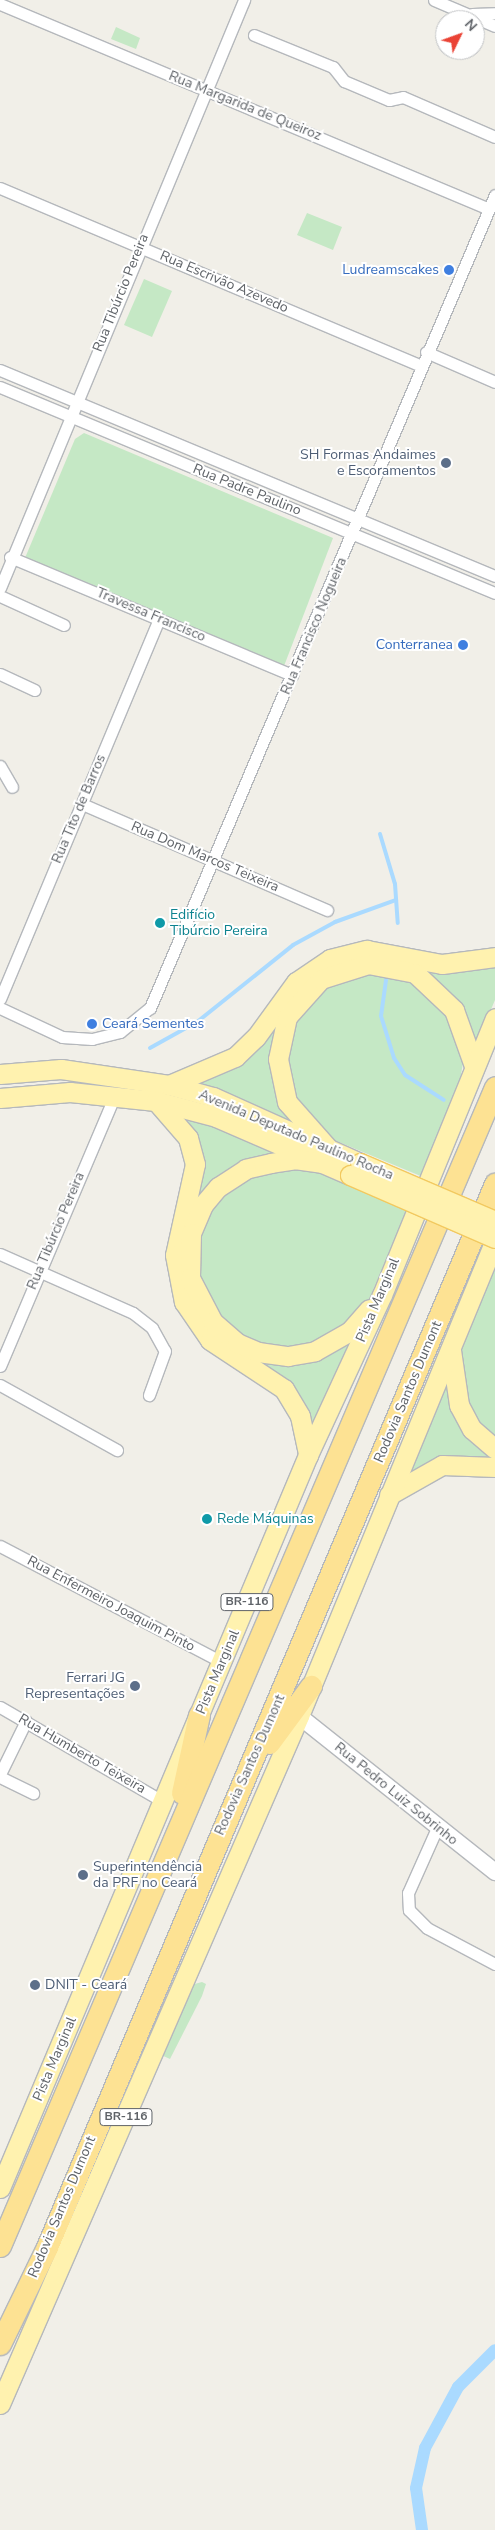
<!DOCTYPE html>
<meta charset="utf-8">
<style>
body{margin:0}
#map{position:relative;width:495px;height:2530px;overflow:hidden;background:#f1efe8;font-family:"Nunito Sans",sans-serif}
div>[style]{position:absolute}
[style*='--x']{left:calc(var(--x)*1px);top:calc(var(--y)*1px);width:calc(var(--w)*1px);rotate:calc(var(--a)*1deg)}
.green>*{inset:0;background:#c5e8c5}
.stream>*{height:4px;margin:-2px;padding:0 2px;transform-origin:2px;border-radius:2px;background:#aadaff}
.canal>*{height:12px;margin:-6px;padding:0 6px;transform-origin:6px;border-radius:6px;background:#aadaff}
.roads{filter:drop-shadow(1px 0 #b5b8bc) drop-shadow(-1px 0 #b5b8bc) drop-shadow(0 1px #b5b8bc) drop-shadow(0 -1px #b5b8bc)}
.street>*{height:11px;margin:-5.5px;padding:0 5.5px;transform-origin:5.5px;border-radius:5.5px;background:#fff}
.secondary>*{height:16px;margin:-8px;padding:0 8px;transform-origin:8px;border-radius:8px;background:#fff}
.primary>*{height:19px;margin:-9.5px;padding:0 9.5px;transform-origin:9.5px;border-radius:9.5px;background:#fff2af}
.highway>*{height:21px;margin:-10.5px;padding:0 10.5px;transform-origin:10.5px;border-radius:10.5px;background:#fde293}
.bridges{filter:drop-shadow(1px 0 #f2c960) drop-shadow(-1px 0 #f2c960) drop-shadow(0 1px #f2c960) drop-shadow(0 -1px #f2c960)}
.primary-bridge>*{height:19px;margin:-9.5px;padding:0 9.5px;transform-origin:9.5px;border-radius:9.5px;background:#fff2af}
.dots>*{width:14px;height:14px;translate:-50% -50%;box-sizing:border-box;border:2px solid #fff;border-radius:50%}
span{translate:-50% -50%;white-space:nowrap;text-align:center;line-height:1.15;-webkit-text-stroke:4px #fff;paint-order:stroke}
.shield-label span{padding:1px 4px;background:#fff;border:1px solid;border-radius:4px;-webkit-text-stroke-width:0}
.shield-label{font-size:12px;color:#5f6368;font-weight:700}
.street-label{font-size:14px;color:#5f6368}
.shop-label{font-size:14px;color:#366cbe}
.right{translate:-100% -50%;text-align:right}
.left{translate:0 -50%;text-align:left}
.service-label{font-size:14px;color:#4e5e75}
.culture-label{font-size:14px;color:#0d838f}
.north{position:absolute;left:435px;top:10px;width:50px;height:50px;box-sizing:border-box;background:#fff;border:1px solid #bfc1c3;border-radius:50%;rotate:48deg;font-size:14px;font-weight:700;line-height:20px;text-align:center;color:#5f6368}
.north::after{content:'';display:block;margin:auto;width:18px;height:22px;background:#ea4335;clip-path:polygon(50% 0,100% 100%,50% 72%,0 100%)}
</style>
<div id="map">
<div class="green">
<i style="clip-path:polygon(116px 27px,140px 38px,136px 49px,111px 39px)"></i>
<i style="clip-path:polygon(307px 213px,342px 227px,333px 250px,297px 235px)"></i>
<i style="clip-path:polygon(144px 279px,172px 291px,152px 337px,124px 325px)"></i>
<i style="clip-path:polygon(84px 433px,333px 538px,284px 666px,25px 558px,75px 439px)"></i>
<i style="clip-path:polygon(376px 954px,444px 970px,470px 968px,495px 960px,495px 1000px,473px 1052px,463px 1011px,432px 976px,402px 961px,357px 959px,311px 978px,287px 1003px,280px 1018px,274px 1035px,272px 1070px,281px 1100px,294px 1123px,191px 1081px,230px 1066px,251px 1050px,289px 995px,309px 975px,341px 959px)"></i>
<i style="clip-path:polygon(368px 970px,412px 978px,446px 1007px,463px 1063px,458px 1092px,423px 1177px,334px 1140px,301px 1112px,284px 1071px,290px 1024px,314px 991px)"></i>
<i style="clip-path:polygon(179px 1114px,280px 1153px,237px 1165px,208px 1189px,186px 1230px,184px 1269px,189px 1293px,207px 1324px,245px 1352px,293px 1360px,321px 1355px,354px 1336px,311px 1437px,308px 1420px,293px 1390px,270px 1369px,212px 1334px,186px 1296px,179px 1252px,201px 1170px,197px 1140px)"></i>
<i style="clip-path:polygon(310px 1167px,408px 1208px,368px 1302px,325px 1342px,281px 1350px,251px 1343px,224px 1326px,195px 1271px,196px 1239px,216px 1196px,253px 1172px)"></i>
<i style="clip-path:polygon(495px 1256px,495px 1440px,467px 1409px,457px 1354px)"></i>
<i style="clip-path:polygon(446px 1376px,495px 1460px,473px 1456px,436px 1460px,401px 1479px)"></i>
<i style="clip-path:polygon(202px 1982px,206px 1984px,202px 1996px,170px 2059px,159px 2054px,187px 1986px)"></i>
</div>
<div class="stream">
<i style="--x:380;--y:834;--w:52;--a:73.3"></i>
<i style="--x:395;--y:884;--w:39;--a:86"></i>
<i style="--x:387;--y:973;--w:43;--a:97.9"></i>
<i style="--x:381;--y:1016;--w:44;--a:72.8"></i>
<i style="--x:394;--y:1058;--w:20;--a:57"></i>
<i style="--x:405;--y:1075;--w:46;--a:32.7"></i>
<i style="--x:150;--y:1048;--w:54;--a:-29"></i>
<i style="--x:197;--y:1022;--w:123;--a:-38.7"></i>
<i style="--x:293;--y:945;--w:48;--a:-28.7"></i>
<i style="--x:335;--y:922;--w:65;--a:-19.8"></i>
</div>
<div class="canal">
<i style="--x:422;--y:2530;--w:42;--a:-98.1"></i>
<i style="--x:416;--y:2488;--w:41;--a:-77.3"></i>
<i style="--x:425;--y:2448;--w:69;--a:-61.6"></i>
<i style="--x:458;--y:2387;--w:52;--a:-45"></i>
</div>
<div class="roads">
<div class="street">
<i style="--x:434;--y:0;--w:66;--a:23.1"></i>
<i style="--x:0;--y:4;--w:530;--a:22.74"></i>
<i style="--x:472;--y:14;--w:23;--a:-2"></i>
<i style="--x:254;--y:35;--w:85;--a:22.1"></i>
<i style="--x:333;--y:67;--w:18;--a:52"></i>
<i style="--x:344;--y:81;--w:49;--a:22.9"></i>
<i style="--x:389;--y:100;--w:14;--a:-12"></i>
<i style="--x:403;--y:97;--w:100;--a:23.5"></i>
<i style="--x:0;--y:188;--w:456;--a:22.9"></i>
<i style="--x:426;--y:352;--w:75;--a:23.5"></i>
<i style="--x:0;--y:370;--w:536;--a:22.6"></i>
<i style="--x:0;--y:387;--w:536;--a:22.6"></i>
<i style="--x:10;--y:557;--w:306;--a:22.7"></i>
<i style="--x:0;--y:588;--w:637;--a:-67.46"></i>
<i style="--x:0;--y:596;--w:70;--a:24.4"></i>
<i style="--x:0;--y:674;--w:38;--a:25"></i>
<i style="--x:0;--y:766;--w:24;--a:60"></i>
<i style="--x:82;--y:804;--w:267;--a:23.4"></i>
<i style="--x:0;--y:999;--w:412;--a:-67.3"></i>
<i style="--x:0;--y:1008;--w:68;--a:25.1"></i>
<i style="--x:62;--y:1037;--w:30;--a:4"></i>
<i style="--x:92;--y:1039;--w:29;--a:-14"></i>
<i style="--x:120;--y:1032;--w:38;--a:-39"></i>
<i style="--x:150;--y:1008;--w:883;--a:-67.01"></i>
<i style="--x:0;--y:1254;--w:145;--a:23.9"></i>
<i style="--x:133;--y:1313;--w:24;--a:38"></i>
<i style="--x:152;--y:1328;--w:26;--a:61"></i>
<i style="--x:165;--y:1351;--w:47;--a:110"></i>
<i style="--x:0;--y:1366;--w:292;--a:-67"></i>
<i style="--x:0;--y:1385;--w:134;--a:29.1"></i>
<i style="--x:0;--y:1546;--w:250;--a:27.6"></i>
<i style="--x:0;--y:1707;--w:190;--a:30.1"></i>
<i style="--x:0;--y:1774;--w:59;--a:-63.9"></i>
<i style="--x:0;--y:1777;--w:37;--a:26"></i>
<i style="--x:437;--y:1828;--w:71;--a:114"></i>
<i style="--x:408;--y:1893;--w:17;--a:87"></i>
<i style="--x:409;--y:1910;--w:25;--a:45"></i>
<i style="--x:427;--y:1928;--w:77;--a:27.9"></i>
</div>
<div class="secondary">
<i style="--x:299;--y:1716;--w:251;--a:38.5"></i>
</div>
<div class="primary">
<i style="--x:0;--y:1074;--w:61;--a:-4.7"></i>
<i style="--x:61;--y:1069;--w:109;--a:8.4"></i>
<i style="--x:169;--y:1085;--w:46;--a:15.3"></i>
<i style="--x:213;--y:1097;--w:161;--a:24.2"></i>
<i style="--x:169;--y:1085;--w:72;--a:-23"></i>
<i style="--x:235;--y:1057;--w:29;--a:-44"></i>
<i style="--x:256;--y:1037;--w:68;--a:-54"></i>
<i style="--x:296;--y:982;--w:41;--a:-34.1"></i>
<i style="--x:330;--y:959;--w:38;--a:-14"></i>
<i style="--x:367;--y:950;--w:76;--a:10.6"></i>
<i style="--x:442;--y:964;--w:53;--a:-7.5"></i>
<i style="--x:0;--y:1098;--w:70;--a:-4.9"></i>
<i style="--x:70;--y:1092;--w:86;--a:6"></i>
<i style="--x:156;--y:1101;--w:62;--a:14.9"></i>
<i style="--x:216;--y:1117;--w:146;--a:23.4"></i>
<i style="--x:156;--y:1101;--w:49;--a:49.1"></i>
<i style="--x:188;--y:1138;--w:27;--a:75"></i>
<i style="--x:195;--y:1164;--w:93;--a:102.4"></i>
<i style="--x:175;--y:1255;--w:48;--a:79.2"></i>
<i style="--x:184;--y:1302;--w:46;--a:55.6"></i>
<i style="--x:210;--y:1340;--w:89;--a:33.5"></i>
<i style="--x:284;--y:1389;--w:31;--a:59"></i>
<i style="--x:300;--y:1416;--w:40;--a:78"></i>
<i style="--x:327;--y:1147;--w:60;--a:-131.6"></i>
<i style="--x:287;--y:1102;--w:44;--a:-101.8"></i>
<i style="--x:278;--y:1059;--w:43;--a:-77.9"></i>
<i style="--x:287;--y:1017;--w:51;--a:-48.2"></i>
<i style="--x:321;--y:979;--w:49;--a:-17.7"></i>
<i style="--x:368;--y:964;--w:48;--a:10.8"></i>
<i style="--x:415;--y:973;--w:54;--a:43.5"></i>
<i style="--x:454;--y:1010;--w:59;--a:70.3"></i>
<i style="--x:323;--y:1163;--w:27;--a:-172"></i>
<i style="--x:296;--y:1159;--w:25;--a:171"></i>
<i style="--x:271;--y:1163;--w:26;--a:167"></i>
<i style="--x:246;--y:1169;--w:33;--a:147"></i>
<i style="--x:218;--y:1187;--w:23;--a:130"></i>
<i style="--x:203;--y:1205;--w:30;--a:113"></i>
<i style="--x:191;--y:1233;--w:45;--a:91.3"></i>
<i style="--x:190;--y:1278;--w:50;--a:62.4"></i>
<i style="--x:213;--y:1322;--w:32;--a:41"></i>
<i style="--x:237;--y:1343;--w:23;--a:23"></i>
<i style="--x:258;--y:1352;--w:30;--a:8"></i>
<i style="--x:288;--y:1356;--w:27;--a:-10"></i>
<i style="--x:315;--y:1351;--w:40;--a:-29.7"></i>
<i style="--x:350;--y:1331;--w:29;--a:-49"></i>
<i style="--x:451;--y:1350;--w:56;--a:81.7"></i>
<i style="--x:459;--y:1405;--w:27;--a:62"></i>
<i style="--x:472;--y:1429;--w:30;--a:41"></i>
<i style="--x:389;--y:1495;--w:61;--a:-29.5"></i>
<i style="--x:442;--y:1465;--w:53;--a:2.2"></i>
<i style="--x:0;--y:2188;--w:795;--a:-67.21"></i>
<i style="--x:308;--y:1455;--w:176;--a:-65.2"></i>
<i style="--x:382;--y:1295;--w:299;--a:-67.8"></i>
<i style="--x:0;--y:2404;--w:750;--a:-66.51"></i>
<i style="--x:299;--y:1716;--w:515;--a:-67.62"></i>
</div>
<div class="highway">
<i style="--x:269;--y:1743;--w:71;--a:-53.6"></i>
<i style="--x:182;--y:1793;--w:80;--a:-77.7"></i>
<i style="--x:0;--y:2246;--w:1260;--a:-66.87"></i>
<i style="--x:0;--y:2344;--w:108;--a:-64.1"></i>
<i style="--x:47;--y:2247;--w:1154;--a:-67.15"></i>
</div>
</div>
<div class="bridges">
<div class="primary-bridge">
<i style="--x:360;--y:1163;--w:147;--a:23.2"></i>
<i style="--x:350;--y:1175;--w:158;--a:23.5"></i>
</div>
</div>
<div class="dots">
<i style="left:449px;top:270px;background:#3f7fe0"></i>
<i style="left:446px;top:463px;background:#5c6f8a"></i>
<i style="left:463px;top:645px;background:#3f7fe0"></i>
<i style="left:160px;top:923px;background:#0f9aa8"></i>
<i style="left:92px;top:1024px;background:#3f7fe0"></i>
<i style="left:207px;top:1519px;background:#0f9aa8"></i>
<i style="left:135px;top:1686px;background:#5c6f8a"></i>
<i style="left:83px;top:1875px;background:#5c6f8a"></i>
<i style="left:35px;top:1985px;background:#5c6f8a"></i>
</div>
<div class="shield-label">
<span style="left:247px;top:1602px">BR-116</span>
<span style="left:126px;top:2117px">BR-116</span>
</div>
<div class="street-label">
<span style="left:245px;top:106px;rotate:22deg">Rua Margarida de Queiroz</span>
<span style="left:224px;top:282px;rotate:23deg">Rua Escrivão Azevedo</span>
<span style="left:121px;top:293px;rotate:-68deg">Rua Tibúrcio Pereira</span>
<span style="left:247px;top:490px;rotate:22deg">Rua Padre Paulino</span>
<span style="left:151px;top:615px;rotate:23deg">Travessa Francisco</span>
<span style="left:314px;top:626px;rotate:-67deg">Rua Francisco Nogueira</span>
<span style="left:79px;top:809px;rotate:-67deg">Rua Tito de Barros</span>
<span style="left:205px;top:857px;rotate:23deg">Rua Dom Marcos Teixeira</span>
<span style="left:296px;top:1135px;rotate:23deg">Avenida Deputado Paulino Rocha</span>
<span style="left:56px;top:1231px;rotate:-67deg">Rua Tibúrcio Pereira</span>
<span style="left:378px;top:1300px;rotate:-67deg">Pista Marginal</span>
<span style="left:408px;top:1392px;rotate:-67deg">Rodovia Santos Dumont</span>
<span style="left:111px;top:1604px;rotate:28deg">Rua Enfermeiro Joaquim Pinto</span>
<span style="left:218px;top:1672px;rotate:-67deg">Pista Marginal</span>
<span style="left:82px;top:1754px;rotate:30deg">Rua Humberto Teixeira</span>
<span style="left:250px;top:1765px;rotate:-66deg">Rodovia Santos Dumont</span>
<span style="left:396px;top:1794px;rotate:39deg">Rua Pedro Luiz Sobrinho</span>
<span style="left:55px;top:2059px;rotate:-67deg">Pista Marginal</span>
<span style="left:62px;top:2207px;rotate:-67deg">Rodovia Santos Dumont</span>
</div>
<div class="shop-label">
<span class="right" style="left:439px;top:270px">Ludreamscakes</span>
<span class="right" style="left:453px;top:645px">Conterranea</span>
<span class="left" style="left:102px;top:1024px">Ceará Sementes</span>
</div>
<div class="service-label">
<span class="right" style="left:436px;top:463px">SH Formas Andaimes<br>e Escoramentos</span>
<span class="right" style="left:125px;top:1686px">Ferrari JG<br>Representações</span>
<span class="left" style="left:93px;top:1875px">Superintendência<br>da PRF no Ceará</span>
<span class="left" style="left:45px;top:1985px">DNIT - Ceará</span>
</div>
<div class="culture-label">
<span class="left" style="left:170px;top:923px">Edifício<br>Tibúrcio Pereira</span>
<span class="left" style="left:217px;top:1519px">Rede Máquinas</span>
</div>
<div class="north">N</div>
</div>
